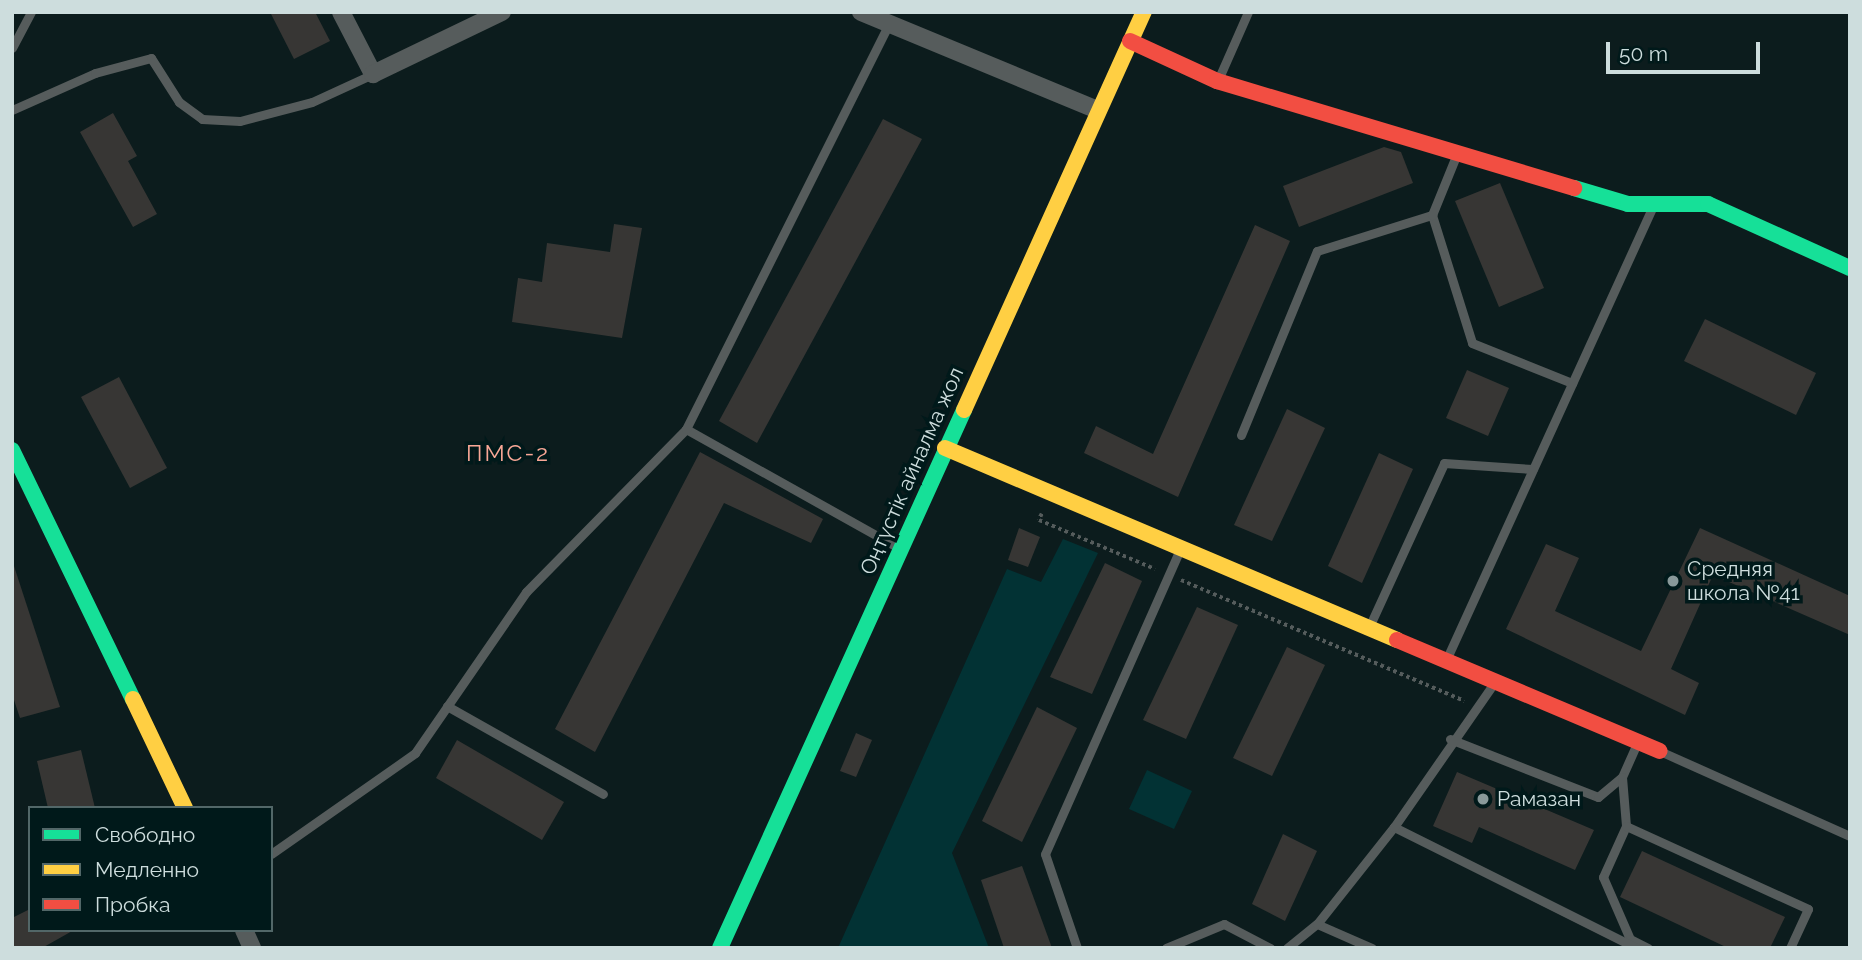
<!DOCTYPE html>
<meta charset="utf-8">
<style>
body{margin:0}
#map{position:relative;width:1862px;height:960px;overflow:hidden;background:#0c1c1d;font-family:Raleway,sans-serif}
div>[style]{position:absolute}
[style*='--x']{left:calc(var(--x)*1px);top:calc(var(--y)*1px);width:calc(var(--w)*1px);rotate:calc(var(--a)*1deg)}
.green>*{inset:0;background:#023234}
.building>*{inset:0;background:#373634}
.path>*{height:3.5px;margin-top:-1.75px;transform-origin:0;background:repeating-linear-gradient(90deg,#555c5c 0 3.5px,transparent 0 7px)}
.lane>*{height:9px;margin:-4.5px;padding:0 4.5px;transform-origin:4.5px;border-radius:4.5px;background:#565c5c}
.street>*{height:18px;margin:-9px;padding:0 9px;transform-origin:9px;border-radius:9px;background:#565c5c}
.fast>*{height:16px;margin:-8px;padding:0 8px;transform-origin:8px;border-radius:8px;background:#16e098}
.slow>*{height:16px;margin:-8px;padding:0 8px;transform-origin:8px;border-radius:8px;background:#ffcf43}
.jam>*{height:16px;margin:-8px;padding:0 8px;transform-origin:8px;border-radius:8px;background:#f24e42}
.dots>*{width:19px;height:19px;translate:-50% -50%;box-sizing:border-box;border:4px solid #00191a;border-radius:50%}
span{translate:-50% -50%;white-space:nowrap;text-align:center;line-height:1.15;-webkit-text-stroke:7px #00191a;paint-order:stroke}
.street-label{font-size:21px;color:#cddddd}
.poi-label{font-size:21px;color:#cddddd}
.left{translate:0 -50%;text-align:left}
.neighbourhood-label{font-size:23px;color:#f8a796;letter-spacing:2px}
.frame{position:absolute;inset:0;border:14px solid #cddddd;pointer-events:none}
.legend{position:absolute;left:28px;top:806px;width:245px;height:126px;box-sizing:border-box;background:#00191a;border:2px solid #526768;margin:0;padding:9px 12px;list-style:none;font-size:21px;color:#cddddd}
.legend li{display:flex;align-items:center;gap:14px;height:35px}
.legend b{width:35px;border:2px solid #526768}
.scale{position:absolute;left:1606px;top:42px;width:154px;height:32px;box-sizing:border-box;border:4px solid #cddddd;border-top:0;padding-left:9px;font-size:21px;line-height:24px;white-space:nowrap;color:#cddddd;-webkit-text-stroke:5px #00191a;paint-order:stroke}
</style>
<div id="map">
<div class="green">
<i style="clip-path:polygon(1063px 539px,1098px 553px,952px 853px,989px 948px,838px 948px,1007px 569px,1041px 582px)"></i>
<i style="clip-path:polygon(1147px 770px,1192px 791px,1174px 829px,1129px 809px)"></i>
</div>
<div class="building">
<i style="clip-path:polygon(270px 12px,315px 12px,330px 41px,294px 59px)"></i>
<i style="clip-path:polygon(113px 113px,137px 156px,128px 161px,157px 214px,133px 227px,80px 132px)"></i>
<i style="clip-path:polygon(883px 119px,922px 139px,757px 443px,719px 421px)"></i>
<i style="clip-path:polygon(1384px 147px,1401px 152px,1413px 183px,1299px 227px,1283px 186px)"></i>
<i style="clip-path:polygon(1500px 183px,1544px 288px,1499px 307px,1455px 201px)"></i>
<i style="clip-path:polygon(614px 224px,642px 228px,622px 338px,512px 322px,518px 278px,542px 282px,547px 243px,610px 252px)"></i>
<i style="clip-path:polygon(1255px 225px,1290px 241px,1178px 497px,1084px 453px,1096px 426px,1153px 454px)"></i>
<i style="clip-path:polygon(1705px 319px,1816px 373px,1796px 415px,1684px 361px)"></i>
<i style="clip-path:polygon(1467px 370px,1509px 388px,1488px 436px,1446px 418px)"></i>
<i style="clip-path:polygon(119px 377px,167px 468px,130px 488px,81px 397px)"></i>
<i style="clip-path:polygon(1287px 409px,1325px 428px,1272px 541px,1234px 525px)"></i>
<i style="clip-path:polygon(700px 452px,823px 519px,811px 543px,724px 503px,595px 752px,555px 729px)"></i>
<i style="clip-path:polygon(1379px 453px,1413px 469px,1362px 583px,1328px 566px)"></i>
<i style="clip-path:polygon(1019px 528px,1040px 537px,1028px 567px,1008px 560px)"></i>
<i style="clip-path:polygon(1700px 528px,1850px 596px,1850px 635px,1713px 575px,1671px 669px,1699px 683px,1685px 715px,1506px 629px,1546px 544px,1579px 558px,1555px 611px,1641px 651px)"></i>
<i style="clip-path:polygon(12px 560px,60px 707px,20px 718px,12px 694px)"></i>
<i style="clip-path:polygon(1105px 563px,1142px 581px,1092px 694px,1050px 677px)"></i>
<i style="clip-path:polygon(1197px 607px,1238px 625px,1186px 739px,1143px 720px)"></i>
<i style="clip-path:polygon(1287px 647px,1325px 665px,1272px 776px,1233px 758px)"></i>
<i style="clip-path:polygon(1037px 707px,1077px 728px,1022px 842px,982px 821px)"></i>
<i style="clip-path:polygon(856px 733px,872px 740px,856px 777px,840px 771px)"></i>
<i style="clip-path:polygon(457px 740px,564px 802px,542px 840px,436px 778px)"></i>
<i style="clip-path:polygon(81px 750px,95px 808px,48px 808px,37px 761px)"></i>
<i style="clip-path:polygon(1457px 772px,1594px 830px,1575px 870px,1479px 827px,1472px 843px,1433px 826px)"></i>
<i style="clip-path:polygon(1283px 834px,1317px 851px,1285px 921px,1252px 904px)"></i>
<i style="clip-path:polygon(1642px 851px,1785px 917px,1770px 948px,1728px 948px,1620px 897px)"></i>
<i style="clip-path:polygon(1022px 866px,1052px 948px,1004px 948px,981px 880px)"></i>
<i style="clip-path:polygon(30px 909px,30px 930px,74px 930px,42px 948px,12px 948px,12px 918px)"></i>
</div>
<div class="path">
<i style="--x:1042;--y:514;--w:7;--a:117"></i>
<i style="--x:1039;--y:520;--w:126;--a:22.9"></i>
<i style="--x:1181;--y:580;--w:308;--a:23.1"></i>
</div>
<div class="lane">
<i style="--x:12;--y:48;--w:41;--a:-62.2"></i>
<i style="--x:1218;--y:80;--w:74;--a:-66.2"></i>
<i style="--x:12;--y:110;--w:91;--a:-24"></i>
<i style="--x:95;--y:73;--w:58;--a:-15"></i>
<i style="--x:151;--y:58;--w:52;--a:57.5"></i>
<i style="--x:179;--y:102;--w:29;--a:36"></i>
<i style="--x:202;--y:119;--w:38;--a:3"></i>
<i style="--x:240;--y:121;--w:74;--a:-14.8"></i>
<i style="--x:312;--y:102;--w:67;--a:-24.7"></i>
<i style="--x:1432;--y:215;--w:134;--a:72.6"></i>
<i style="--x:1472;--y:343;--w:108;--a:21.8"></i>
<i style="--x:686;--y:429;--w:240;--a:29.2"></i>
<i style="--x:1241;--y:435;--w:199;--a:-67.6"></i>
<i style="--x:1317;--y:251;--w:121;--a:-17.4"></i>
<i style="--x:1432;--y:215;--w:64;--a:-67.9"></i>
<i style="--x:1370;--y:625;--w:178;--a:-65.4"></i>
<i style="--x:1444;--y:463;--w:89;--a:3.9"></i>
<i style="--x:1447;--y:658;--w:496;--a:-65.5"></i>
<i style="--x:447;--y:706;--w:179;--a:29.4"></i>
<i style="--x:1450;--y:739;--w:159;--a:21.4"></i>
<i style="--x:1598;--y:797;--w:31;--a:-40"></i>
<i style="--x:1622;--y:777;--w:35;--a:-66"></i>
<i style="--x:1662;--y:752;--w:206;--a:24.1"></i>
<i style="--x:1622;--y:777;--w:49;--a:85.3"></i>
<i style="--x:1626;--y:826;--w:56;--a:114.3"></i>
<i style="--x:1603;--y:877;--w:68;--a:66.5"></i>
<i style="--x:1630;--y:939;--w:20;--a:27"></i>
<i style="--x:1626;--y:826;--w:200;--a:24.5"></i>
<i style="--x:1808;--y:909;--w:43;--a:114.8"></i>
<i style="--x:1394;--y:827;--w:271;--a:26.5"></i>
<i style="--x:271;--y:854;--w:176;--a:-35"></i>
<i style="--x:415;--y:753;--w:196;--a:-55.4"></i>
<i style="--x:526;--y:592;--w:228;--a:-45.5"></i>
<i style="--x:686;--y:429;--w:452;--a:-63.4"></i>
<i style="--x:1317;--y:924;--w:60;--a:23.6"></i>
<i style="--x:1077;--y:948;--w:99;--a:-108.8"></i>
<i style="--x:1045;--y:854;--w:334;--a:-66.1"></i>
<i style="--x:1166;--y:948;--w:63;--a:-22.5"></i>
<i style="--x:1224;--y:924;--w:52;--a:27.6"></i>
<i style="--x:1287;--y:948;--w:38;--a:-39"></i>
<i style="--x:1317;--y:924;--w:124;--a:-51.6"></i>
<i style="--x:1394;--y:827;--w:175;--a:-55.2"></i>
</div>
<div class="street">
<i style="--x:341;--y:12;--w:70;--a:62.7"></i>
<i style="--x:373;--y:74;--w:143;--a:-25.7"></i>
<i style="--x:861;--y:12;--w:256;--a:22.5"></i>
<i style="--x:244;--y:930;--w:20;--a:66"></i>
</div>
<div class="fast">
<i style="--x:1574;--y:188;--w:56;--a:16.5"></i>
<i style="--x:1628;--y:204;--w:80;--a:0"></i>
<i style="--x:1708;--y:204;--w:156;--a:24.3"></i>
<i style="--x:12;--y:450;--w:277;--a:64.1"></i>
<i style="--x:720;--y:948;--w:591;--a:-65.6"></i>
</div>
<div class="slow">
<i style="--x:964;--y:410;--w:437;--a:-65.7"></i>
<i style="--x:945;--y:448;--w:491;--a:23"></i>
<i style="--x:133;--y:699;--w:121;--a:64.5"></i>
</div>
<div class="jam">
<i style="--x:1130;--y:41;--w:96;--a:24.7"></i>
<i style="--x:1217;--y:81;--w:373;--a:16.7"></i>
<i style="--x:1397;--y:640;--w:285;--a:22.9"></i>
</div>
<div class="dots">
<i style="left:1673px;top:581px;background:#89999a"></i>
<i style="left:1483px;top:799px;background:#89999a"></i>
</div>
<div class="street-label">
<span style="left:912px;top:471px;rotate:-66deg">Оңтүстік айналма жол</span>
</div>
<div class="poi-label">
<span class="left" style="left:1687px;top:581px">Средняя<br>школа №41</span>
<span class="left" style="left:1497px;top:799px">Рамазан</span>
</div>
<div class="neighbourhood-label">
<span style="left:508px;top:453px">ПМС-2</span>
</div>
<div class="frame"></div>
<ul class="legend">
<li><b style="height:9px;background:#16e098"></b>Свободно</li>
<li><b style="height:9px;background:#ffcf43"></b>Медленно</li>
<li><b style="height:9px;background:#f24e42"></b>Пробка</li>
</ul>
<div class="scale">50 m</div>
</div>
